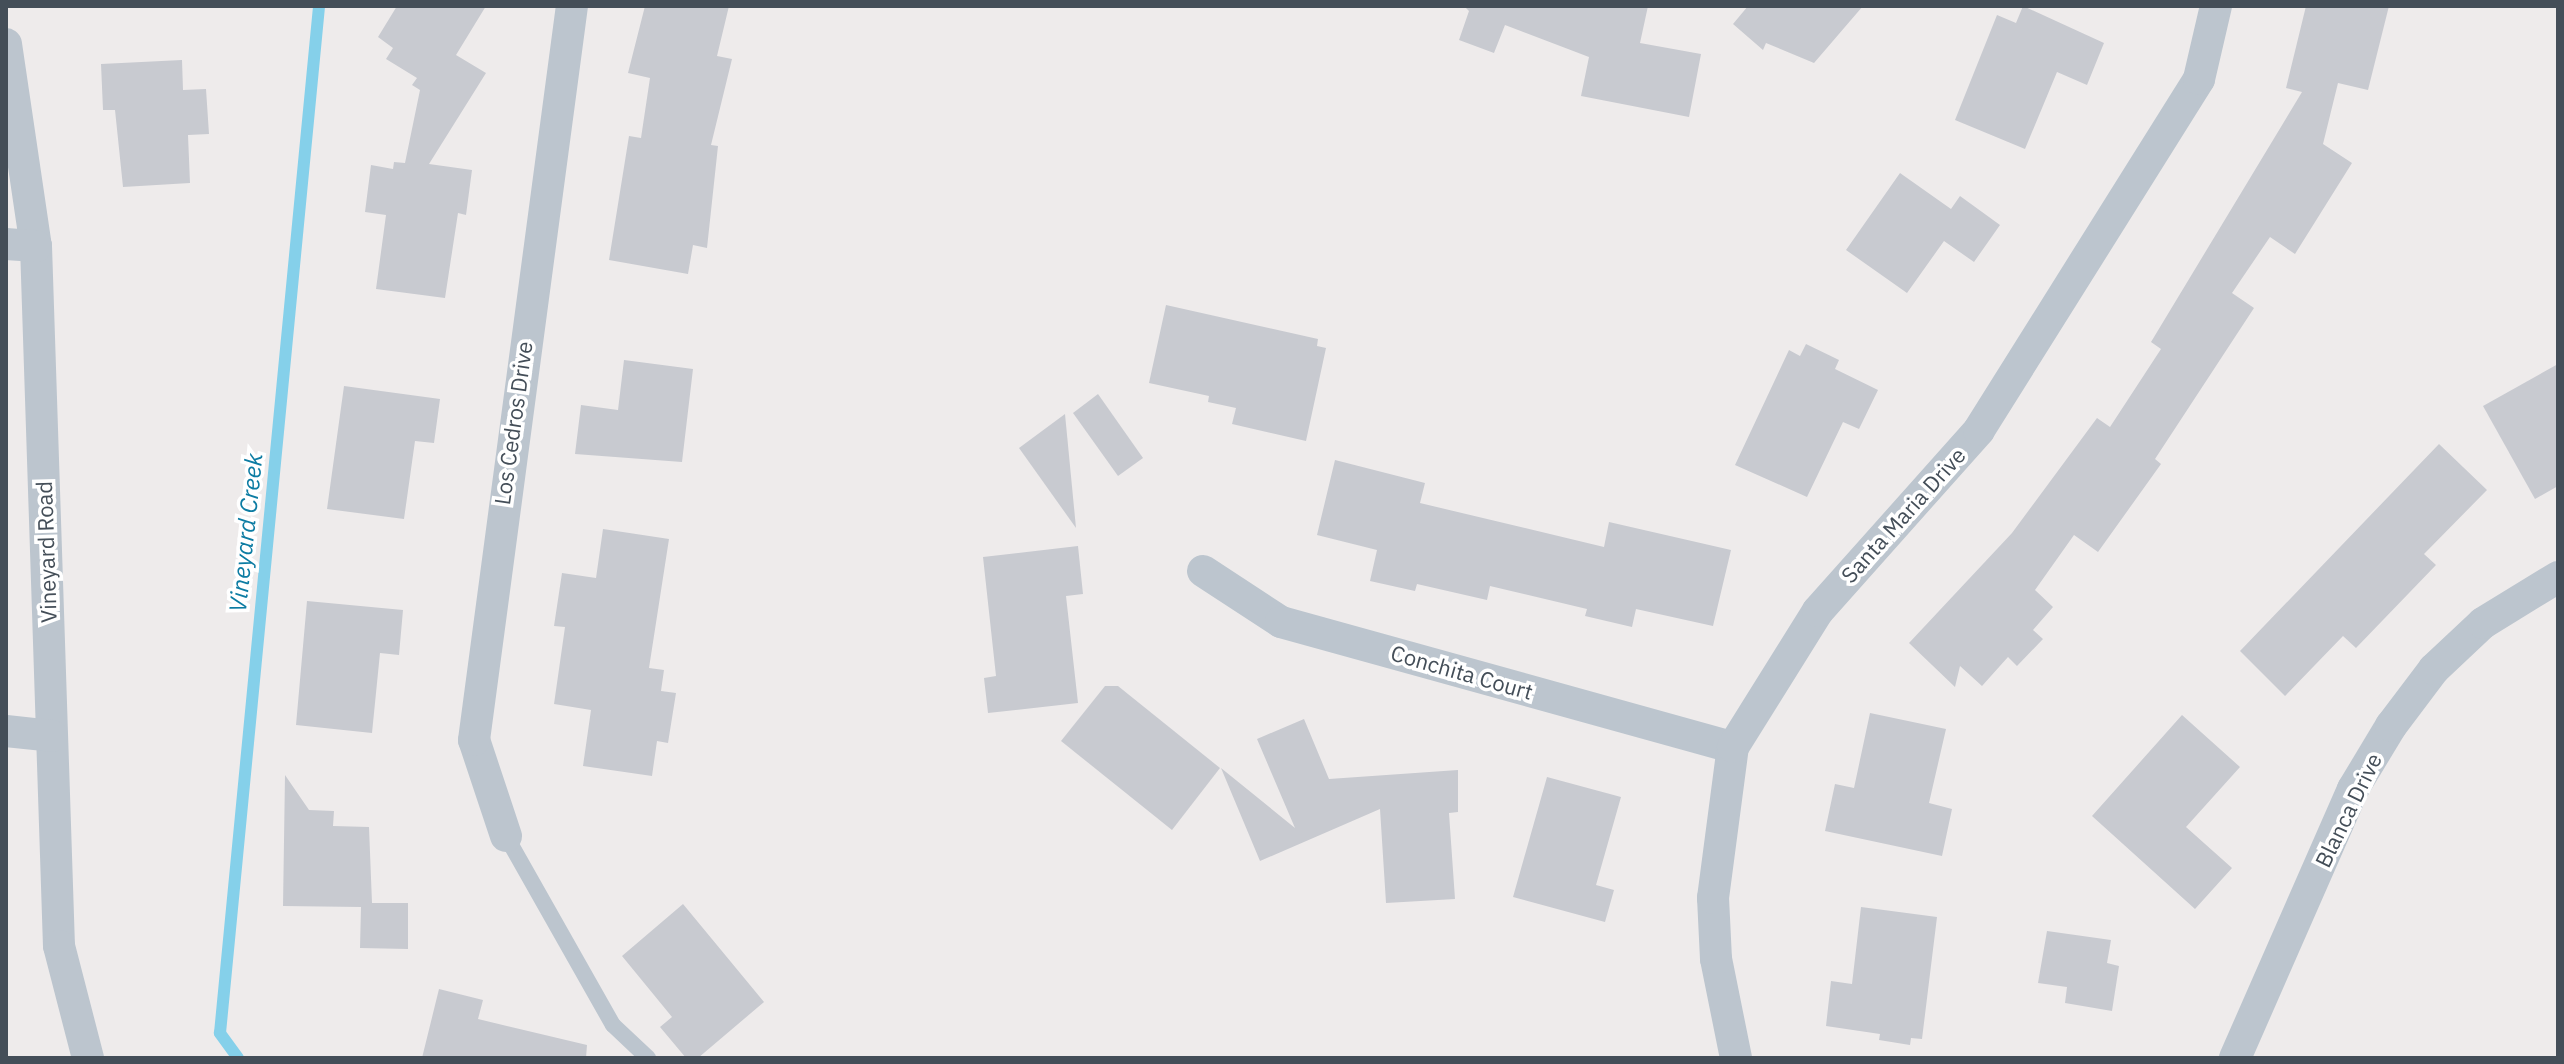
<!DOCTYPE html>
<style>
body{margin:0}
#map{position:relative;width:2564px;height:1064px;overflow:hidden;background:#eeebeb;font-family:"IBM Plex Sans",sans-serif}
div>[style]{position:absolute}
[style*='--x']{left:calc(var(--x)*1px);top:calc(var(--y)*1px);width:calc(var(--w)*1px);rotate:calc(var(--a)*1deg)}
.stream>*{height:12px;margin:-6px;padding:0 6px;transform-origin:6px;border-radius:6px;background:#85d0ea}
.building>*{inset:0;background:#c8cad0}
.lane>*{height:16px;margin:-8px;padding:0 8px;transform-origin:8px;border-radius:8px;background:#bcc5ce}
.street>*{height:32px;margin:-16px;padding:0 16px;transform-origin:16px;border-radius:16px;background:#bcc5ce}
span{translate:-50% -50%;white-space:nowrap;text-align:center;line-height:1.15;-webkit-text-stroke:7px #fff;paint-order:stroke}
.street-label{font-size:22px;color:#444e58}
.water-label{font-size:24px;color:#0d7ca3;font-style:italic}
.frame{position:absolute;inset:0;border:8px solid #444e58;pointer-events:none}
</style>
<div id="map">
<div class="stream">
<i style="--x:238;--y:1058;--w:31;--a:-126"></i>
<i style="--x:220;--y:1033;--w:1032;--a:-84.49"></i>
</div>
<div class="building">
<i style="clip-path:polygon(397px 6px,486px 6px,456px 55px,486px 73px,429px 164px,472px 170px,466px 215px,458px 213px,445px 298px,376px 289px,386px 215px,365px 212px,371px 165px,393px 169px,394px 162px,405px 163px,420px 90px,412px 85px,417px 78px,386px 59px,393px 48px,378px 37px)"></i>
<i style="clip-path:polygon(645px 6px,729px 6px,717px 56px,732px 59px,711px 145px,718px 146px,707px 248px,693px 245px,688px 274px,609px 260px,629px 136px,641px 138px,650px 78px,628px 73px)"></i>
<i style="clip-path:polygon(1464px 6px,1648px 6px,1640px 43px,1701px 54px,1689px 117px,1581px 96px,1589px 57px,1505px 25px,1494px 53px,1459px 40px,1469px 11px)"></i>
<i style="clip-path:polygon(1748px 6px,1863px 6px,1814px 63px,1766px 43px,1763px 50px,1733px 24px)"></i>
<i style="clip-path:polygon(2023px 6px,2104px 43px,2087px 85px,2057px 72px,2025px 149px,1955px 120px,1997px 15px,2016px 23px)"></i>
<i style="clip-path:polygon(2306px 6px,2389px 6px,2368px 90px,2338px 83px,2323px 144px,2352px 163px,2295px 254px,2270px 237px,2232px 293px,2254px 308px,2155px 459px,2161px 464px,2098px 552px,2074px 535px,2035px 590px,2053px 607px,2033px 630px,2043px 639px,2017px 666px,2008px 657px,1982px 686px,1960px 666px,1955px 687px,1909px 643px,2012px 533px,2097px 418px,2110px 427px,2161px 349px,2151px 342px,2302px 92px,2286px 88px)"></i>
<i style="clip-path:polygon(182px 60px,183px 90px,206px 89px,209px 134px,188px 135px,190px 183px,123px 187px,115px 110px,103px 110px,101px 64px)"></i>
<i style="clip-path:polygon(1900px 173px,1951px 209px,1960px 196px,2000px 225px,1974px 262px,1944px 241px,1907px 293px,1846px 250px)"></i>
<i style="clip-path:polygon(1166px 305px,1318px 339px,1317px 346px,1326px 348px,1306px 441px,1232px 424px,1236px 408px,1208px 402px,1209px 396px,1149px 383px)"></i>
<i style="clip-path:polygon(1806px 344px,1839px 360px,1835px 369px,1878px 390px,1859px 429px,1843px 422px,1807px 497px,1735px 465px,1789px 350px,1800px 356px)"></i>
<i style="clip-path:polygon(624px 360px,693px 369px,682px 462px,575px 454px,581px 405px,618px 410px)"></i>
<i style="clip-path:polygon(2558px 364px,2558px 486px,2535px 499px,2483px 406px)"></i>
<i style="clip-path:polygon(344px 386px,440px 399px,434px 443px,415px 441px,404px 519px,327px 509px)"></i>
<i style="clip-path:polygon(1098px 394px,1143px 458px,1118px 476px,1073px 413px)"></i>
<i style="clip-path:polygon(1065px 414px,1076px 528px,1019px 448px)"></i>
<i style="clip-path:polygon(2439px 444px,2487px 490px,2424px 554px,2436px 565px,2356px 648px,2343px 636px,2285px 696px,2240px 651px)"></i>
<i style="clip-path:polygon(1335px 460px,1425px 483px,1420px 503px,1604px 547px,1609px 522px,1731px 550px,1713px 626px,1636px 609px,1632px 627px,1585px 616px,1587px 609px,1490px 586px,1487px 600px,1417px 584px,1415px 591px,1370px 581px,1377px 550px,1317px 535px)"></i>
<i style="clip-path:polygon(603px 529px,669px 539px,649px 668px,664px 670px,661px 691px,676px 693px,668px 743px,657px 741px,652px 776px,583px 766px,591px 710px,554px 704px,565px 627px,554px 626px,562px 573px,596px 578px)"></i>
<i style="clip-path:polygon(1078px 546px,1083px 594px,1066px 596px,1078px 703px,988px 713px,984px 678px,996px 676px,983px 557px)"></i>
<i style="clip-path:polygon(307px 601px,403px 610px,399px 655px,380px 653px,372px 733px,296px 725px)"></i>
<i style="clip-path:polygon(1105px 686px,1118px 686px,1220px 768px,1172px 830px,1061px 741px)"></i>
<i style="clip-path:polygon(1870px 713px,1946px 729px,1929px 803px,1952px 809px,1942px 856px,1825px 831px,1835px 784px,1854px 788px)"></i>
<i style="clip-path:polygon(2182px 715px,2240px 767px,2186px 827px,2232px 868px,2195px 909px,2092px 816px)"></i>
<i style="clip-path:polygon(1304px 719px,1329px 779px,1458px 770px,1458px 812px,1449px 813px,1455px 899px,1386px 903px,1380px 809px,1260px 861px,1221px 768px,1295px 828px,1257px 739px)"></i>
<i style="clip-path:polygon(285px 775px,309px 810px,334px 811px,333px 826px,369px 827px,372px 903px,408px 903px,408px 949px,360px 948px,361px 907px,283px 906px)"></i>
<i style="clip-path:polygon(1547px 777px,1621px 797px,1596px 885px,1614px 890px,1605px 922px,1513px 897px)"></i>
<i style="clip-path:polygon(683px 904px,764px 1002px,698px 1058px,686px 1058px,660px 1027px,672px 1017px,622px 956px)"></i>
<i style="clip-path:polygon(1861px 907px,1937px 917px,1922px 1039px,1911px 1038px,1910px 1045px,1879px 1040px,1880px 1034px,1826px 1026px,1831px 981px,1852px 984px)"></i>
<i style="clip-path:polygon(2047px 931px,2111px 940px,2107px 963px,2119px 966px,2112px 1011px,2065px 1003px,2067px 987px,2038px 983px)"></i>
<i style="clip-path:polygon(439px 989px,483px 1000px,478px 1019px,587px 1045px,586px 1058px,422px 1058px)"></i>
</div>
<div class="lane">
<i style="--x:506;--y:836;--w:217;--a:60.5"></i>
<i style="--x:613;--y:1025;--w:48;--a:43.3"></i>
</div>
<div class="street">
<i style="--x:6;--y:44;--w:204;--a:81.6"></i>
<i style="--x:36;--y:246;--w:700;--a:88.12"></i>
<i style="--x:59;--y:946;--w:116;--a:75.5"></i>
<i style="--x:6;--y:244;--w:30;--a:4"></i>
<i style="--x:1203;--y:571;--w:93;--a:33.2"></i>
<i style="--x:1281;--y:622;--w:469;--a:15.5"></i>
<i style="--x:6;--y:731;--w:46;--a:6.2"></i>
<i style="--x:506;--y:836;--w:101;--a:-108.4"></i>
<i style="--x:474;--y:740;--w:741;--a:-82.4"></i>
<i style="--x:1736;--y:1058;--w:101;--a:-101.4"></i>
<i style="--x:1716;--y:959;--w:61;--a:-92.8"></i>
<i style="--x:1713;--y:898;--w:152;--a:-82.5"></i>
<i style="--x:1733;--y:747;--w:160;--a:-58"></i>
<i style="--x:1818;--y:611;--w:242;--a:-48.3"></i>
<i style="--x:1979;--y:430;--w:414;--a:-57.9"></i>
<i style="--x:2199;--y:79;--w:75;--a:-76.9"></i>
<i style="--x:2235;--y:1058;--w:294;--a:-66.3"></i>
<i style="--x:2353;--y:789;--w:74;--a:-58.9"></i>
<i style="--x:2391;--y:726;--w:71;--a:-53"></i>
<i style="--x:2434;--y:669;--w:67;--a:-43.2"></i>
<i style="--x:2483;--y:623;--w:88;--a:-31.5"></i>
</div>
<div class="street-label">
<span style="left:513px;top:423px;rotate:-82deg">Los Cedros Drive</span>
<span style="left:1903px;top:515px;rotate:-48deg">Santa Maria Drive</span>
<span style="left:46px;top:552px;rotate:-92deg">Vineyard Road</span>
<span style="left:1462px;top:672px;rotate:16deg">Conchita Court</span>
<span style="left:2348px;top:810px;rotate:-64deg">Blanca Drive</span>
</div>
<div class="water-label">
<span style="left:246px;top:533px;rotate:-84deg">Vineyard Creek</span>
</div>
<div class="frame"></div>
</div>
